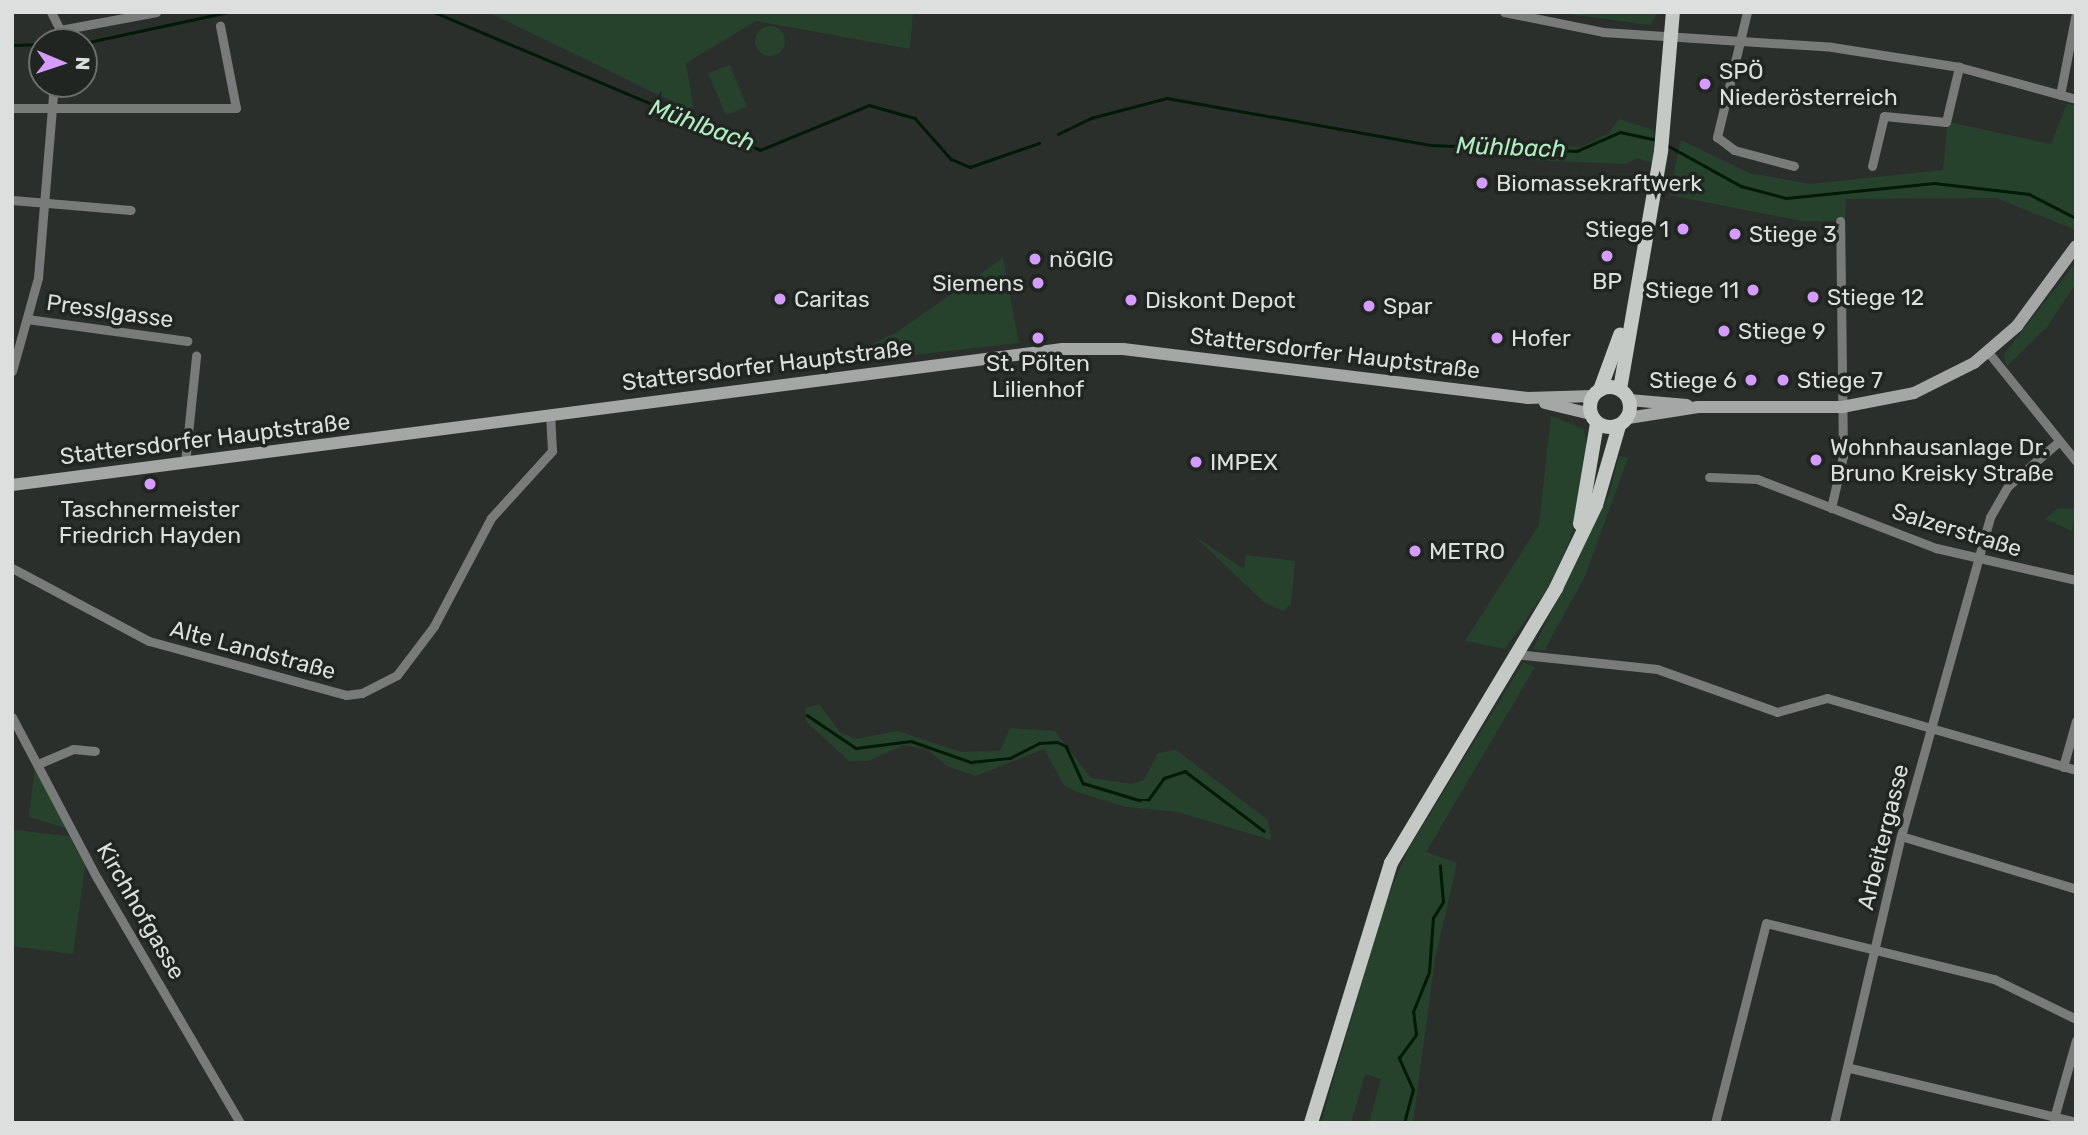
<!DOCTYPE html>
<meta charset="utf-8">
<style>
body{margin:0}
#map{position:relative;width:2088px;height:1135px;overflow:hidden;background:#2b2f2c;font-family:Rubik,sans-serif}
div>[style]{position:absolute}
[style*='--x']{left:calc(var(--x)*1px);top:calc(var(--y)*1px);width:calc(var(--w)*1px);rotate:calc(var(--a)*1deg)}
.green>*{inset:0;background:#26422d}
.round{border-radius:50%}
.stream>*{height:2.5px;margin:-1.25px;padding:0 1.25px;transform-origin:1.25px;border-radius:1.25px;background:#011a08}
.street>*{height:9px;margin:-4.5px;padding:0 4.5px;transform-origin:4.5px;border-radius:4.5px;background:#797b7a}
.secondary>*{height:12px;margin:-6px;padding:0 6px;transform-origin:6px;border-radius:6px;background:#a4a7a5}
.primary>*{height:14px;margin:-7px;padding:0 7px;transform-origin:7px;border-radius:7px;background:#c5c9c6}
.primary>.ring{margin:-7px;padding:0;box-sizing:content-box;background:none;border:14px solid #c5c9c6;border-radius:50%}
.dots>*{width:19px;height:19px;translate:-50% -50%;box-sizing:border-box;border:4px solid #212522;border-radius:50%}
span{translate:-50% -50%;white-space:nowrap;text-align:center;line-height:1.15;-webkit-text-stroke:7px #212522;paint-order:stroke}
.poi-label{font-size:23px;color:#dcdfdd}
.left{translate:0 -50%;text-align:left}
.right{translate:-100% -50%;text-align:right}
.street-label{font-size:23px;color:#dcdfdd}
.water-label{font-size:24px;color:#b0eebf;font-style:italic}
.frame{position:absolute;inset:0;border:14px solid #dcdfdd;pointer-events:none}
.north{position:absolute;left:28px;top:28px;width:70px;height:70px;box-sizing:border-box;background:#212522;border:2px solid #6c6f6d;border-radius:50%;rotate:92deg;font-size:19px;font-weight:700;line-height:28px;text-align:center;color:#dcdfdd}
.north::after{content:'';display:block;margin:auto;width:24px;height:32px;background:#d49cfc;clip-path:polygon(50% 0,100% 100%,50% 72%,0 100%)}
</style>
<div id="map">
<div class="green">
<i style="clip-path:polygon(488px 12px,913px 12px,910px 49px,756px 21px,686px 63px,694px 112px)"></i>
<i style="clip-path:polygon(1553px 12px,1658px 12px,1651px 25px)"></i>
<i class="round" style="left:755px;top:26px;width:30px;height:30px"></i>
<i style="clip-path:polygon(730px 65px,747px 107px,726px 115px,708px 73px)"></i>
<i style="clip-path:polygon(2067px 104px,2076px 106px,2076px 230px,1996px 198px,1846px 199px,1845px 221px,1802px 221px,1669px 195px,1681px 140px,1749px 173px,1810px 184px,1943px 170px,1948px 122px,2051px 144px)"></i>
<i style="clip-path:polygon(1619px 119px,1653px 130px,1654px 164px,1637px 158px,1625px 164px,1528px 160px,1528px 144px,1581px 147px,1608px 134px)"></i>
<i style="clip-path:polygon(1003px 258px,1019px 343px,851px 362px,848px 356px,897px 332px)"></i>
<i style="clip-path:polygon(2076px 262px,2076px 283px,2047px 327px,2006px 367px,2004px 354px)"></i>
<i style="clip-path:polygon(1551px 416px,1584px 429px,1590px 462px,1570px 540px,1547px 589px,1505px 649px,1465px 641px,1539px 525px)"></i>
<i style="clip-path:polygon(1619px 456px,1628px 458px,1585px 576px,1544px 651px,1533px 649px,1609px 495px)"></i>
<i style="clip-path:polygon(2076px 508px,2072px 531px,2045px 519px,2057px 509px)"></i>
<i style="clip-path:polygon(1193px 535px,1244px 569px,1246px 555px,1295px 561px,1291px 604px,1283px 611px,1264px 602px)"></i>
<i style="clip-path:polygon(1523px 663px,1535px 667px,1426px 852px,1457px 863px,1435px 959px,1413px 1123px,1369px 1123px,1381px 1079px,1365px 1074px,1351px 1123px,1321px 1123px,1386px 900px,1409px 848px)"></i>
<i style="clip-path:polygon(819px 704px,840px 732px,856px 739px,897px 731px,961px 752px,1000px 751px,1010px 728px,1055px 731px,1091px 778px,1132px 784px,1144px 780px,1158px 753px,1176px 750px,1268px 820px,1271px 840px,1178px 812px,1126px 807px,1077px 792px,1064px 785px,1044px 749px,976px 776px,947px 766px,927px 749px,903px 745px,869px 761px,849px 761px,806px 721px,806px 708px)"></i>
<i style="clip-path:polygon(35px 765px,69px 829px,29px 817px)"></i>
<i style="clip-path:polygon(14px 830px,69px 836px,85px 866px,73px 954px,12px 946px)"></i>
</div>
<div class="stream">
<i style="--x:434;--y:12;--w:354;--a:22.9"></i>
<i style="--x:760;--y:150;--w:118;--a:-22.4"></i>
<i style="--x:869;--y:105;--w:48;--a:15.8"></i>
<i style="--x:915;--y:118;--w:55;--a:48.7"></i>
<i style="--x:951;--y:159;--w:21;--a:23"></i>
<i style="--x:970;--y:167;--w:73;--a:-19.2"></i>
<i style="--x:84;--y:43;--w:147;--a:-12.1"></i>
<i style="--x:12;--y:45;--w:30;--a:-2"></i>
<i style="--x:1058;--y:134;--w:37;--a:-26"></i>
<i style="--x:1091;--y:118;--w:79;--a:-14.7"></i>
<i style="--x:1167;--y:98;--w:267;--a:10.1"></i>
<i style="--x:1430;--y:145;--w:147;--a:2.3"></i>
<i style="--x:1577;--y:151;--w:47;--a:-23.8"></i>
<i style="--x:1620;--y:132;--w:39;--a:12"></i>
<i style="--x:1667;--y:145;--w:85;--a:29"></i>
<i style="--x:1741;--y:186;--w:47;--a:14.9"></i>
<i style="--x:1786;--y:198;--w:149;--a:-5.8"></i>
<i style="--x:1934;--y:183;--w:96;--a:6.6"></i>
<i style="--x:2029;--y:194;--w:53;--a:27.1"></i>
<i style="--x:807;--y:715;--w:59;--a:34"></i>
<i style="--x:856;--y:748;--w:55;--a:-7.3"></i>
<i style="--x:911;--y:741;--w:64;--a:19.3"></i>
<i style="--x:971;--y:762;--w:39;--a:-6"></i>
<i style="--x:1010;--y:758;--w:33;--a:-27"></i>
<i style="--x:1039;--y:743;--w:18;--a:-3"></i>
<i style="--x:1057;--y:742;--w:10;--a:24"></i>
<i style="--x:1066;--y:746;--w:41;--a:65.3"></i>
<i style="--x:1083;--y:783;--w:59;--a:16.9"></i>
<i style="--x:1139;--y:800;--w:9;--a:0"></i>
<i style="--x:1148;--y:800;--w:27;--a:-54"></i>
<i style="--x:1164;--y:778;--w:22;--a:-18"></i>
<i style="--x:1185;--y:771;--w:99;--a:37.2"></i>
<i style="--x:1404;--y:1123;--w:34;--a:-75"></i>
<i style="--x:1413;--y:1090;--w:35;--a:-114"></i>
<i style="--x:1399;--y:1058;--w:29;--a:-54"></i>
<i style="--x:1416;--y:1035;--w:23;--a:-97"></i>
<i style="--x:1413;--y:1012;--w:43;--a:-68.2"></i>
<i style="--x:1429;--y:972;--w:54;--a:-85.8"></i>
<i style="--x:1433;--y:918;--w:19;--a:-58"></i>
<i style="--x:1443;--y:902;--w:36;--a:-95"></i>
</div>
<div class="street">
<i style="--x:51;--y:12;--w:20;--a:63"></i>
<i style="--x:60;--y:30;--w:98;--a:-10.6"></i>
<i style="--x:1504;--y:12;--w:101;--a:11.4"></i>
<i style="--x:1603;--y:32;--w:229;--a:3.7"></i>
<i style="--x:1832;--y:47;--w:129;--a:8.9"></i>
<i style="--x:1959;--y:67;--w:121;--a:15.3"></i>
<i style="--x:1747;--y:12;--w:129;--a:103.5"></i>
<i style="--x:1717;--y:137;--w:21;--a:37"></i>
<i style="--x:1734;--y:150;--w:62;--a:14.9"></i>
<i style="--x:2060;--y:95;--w:84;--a:-79"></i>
<i style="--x:12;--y:108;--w:224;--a:0"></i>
<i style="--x:236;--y:108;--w:84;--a:-101"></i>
<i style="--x:1872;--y:166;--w:51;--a:-76.5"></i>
<i style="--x:1884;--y:116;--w:62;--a:5.5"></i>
<i style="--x:1946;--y:122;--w:57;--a:-76.7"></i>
<i style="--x:12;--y:200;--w:119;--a:4.8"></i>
<i style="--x:27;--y:319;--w:162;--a:7.8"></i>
<i style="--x:1988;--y:352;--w:140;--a:51.1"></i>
<i style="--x:12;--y:371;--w:97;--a:-74.4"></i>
<i style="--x:38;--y:278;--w:195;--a:-85.3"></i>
<i style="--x:185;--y:463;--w:108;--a:-84.1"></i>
<i style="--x:1709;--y:477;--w:48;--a:2.4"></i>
<i style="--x:1757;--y:479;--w:192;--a:21.1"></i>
<i style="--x:1936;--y:548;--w:144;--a:12.9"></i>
<i style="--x:1831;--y:508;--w:53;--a:-77"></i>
<i style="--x:1843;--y:456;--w:235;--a:-90.7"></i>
<i style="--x:12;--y:568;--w:155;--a:28.1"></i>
<i style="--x:149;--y:641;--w:204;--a:15.3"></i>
<i style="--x:346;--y:695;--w:16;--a:-7"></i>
<i style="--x:362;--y:693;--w:39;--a:-27"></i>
<i style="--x:397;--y:675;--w:61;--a:-52.9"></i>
<i style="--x:434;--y:626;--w:122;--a:-62.2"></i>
<i style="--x:491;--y:518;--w:91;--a:-47.7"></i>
<i style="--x:552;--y:451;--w:37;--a:-93"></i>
<i style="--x:1515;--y:654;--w:143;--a:6"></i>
<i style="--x:1657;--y:669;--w:127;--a:19.7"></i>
<i style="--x:1777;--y:712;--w:52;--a:-15.6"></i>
<i style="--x:1827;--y:698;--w:259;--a:16.1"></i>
<i style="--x:12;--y:717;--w:182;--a:62.2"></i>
<i style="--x:97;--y:878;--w:284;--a:59.7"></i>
<i style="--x:38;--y:764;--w:38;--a:-23"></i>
<i style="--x:73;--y:749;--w:22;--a:5"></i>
<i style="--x:2063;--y:767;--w:48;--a:-74.2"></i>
<i style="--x:1901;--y:836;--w:183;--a:16.8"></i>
<i style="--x:1850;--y:1068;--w:232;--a:13.4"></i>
<i style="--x:2054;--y:1118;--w:81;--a:-74.2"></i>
<i style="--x:1715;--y:1123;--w:206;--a:-75.7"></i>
<i style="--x:1766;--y:923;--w:235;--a:13.8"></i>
<i style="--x:1994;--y:979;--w:91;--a:26"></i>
<i style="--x:1834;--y:1123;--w:295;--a:-76.9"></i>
<i style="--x:1901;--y:836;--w:331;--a:-74.4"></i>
<i style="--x:1990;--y:517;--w:36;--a:-60"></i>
<i style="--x:2008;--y:486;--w:67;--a:-41.3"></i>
</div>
<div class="secondary">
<i style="--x:1629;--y:400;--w:58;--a:4.9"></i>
<i style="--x:1545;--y:403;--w:47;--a:13.4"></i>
<i style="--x:1628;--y:418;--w:71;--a:-8.9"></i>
<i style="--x:1698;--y:407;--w:144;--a:0"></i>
<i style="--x:1842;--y:407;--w:73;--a:-11"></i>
<i style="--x:1914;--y:393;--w:67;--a:-26.6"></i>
<i style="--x:1974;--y:363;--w:57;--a:-40.7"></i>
<i style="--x:2017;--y:326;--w:99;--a:-53.6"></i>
<i style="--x:12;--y:485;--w:1059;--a:-7.38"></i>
<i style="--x:1062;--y:349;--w:61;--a:0"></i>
<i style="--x:1123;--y:349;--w:408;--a:6.9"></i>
<i style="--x:1528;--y:398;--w:65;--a:-1.8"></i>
</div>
<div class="primary">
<i class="ring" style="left:1590px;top:387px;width:26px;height:26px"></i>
<i style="--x:1620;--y:389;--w:242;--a:-80.2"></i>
<i style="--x:1661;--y:151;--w:140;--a:-85.1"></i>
<i style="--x:1600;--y:390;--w:59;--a:-70"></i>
<i style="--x:1580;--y:524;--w:102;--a:-80.4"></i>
<i style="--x:1311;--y:1123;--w:272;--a:-72.9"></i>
<i style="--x:1391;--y:863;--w:321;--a:-59"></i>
<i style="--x:1556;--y:588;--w:92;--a:-64.3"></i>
<i style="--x:1596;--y:505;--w:82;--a:-73.8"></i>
</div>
<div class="dots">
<i style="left:1705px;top:84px;background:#d49cfc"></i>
<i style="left:1482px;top:183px;background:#d49cfc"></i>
<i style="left:1683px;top:229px;background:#d49cfc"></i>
<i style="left:1735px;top:234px;background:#d49cfc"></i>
<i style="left:1607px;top:256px;background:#d49cfc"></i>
<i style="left:1035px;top:259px;background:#d49cfc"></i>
<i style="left:1038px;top:283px;background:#d49cfc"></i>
<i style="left:1753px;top:290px;background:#d49cfc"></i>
<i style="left:1813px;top:297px;background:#d49cfc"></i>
<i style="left:780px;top:299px;background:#d49cfc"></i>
<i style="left:1131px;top:300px;background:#d49cfc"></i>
<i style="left:1369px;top:306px;background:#d49cfc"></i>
<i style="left:1724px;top:331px;background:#d49cfc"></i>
<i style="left:1038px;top:338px;background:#d49cfc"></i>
<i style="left:1497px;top:338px;background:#d49cfc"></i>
<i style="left:1751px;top:380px;background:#d49cfc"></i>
<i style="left:1783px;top:380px;background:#d49cfc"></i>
<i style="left:1816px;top:460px;background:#d49cfc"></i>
<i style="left:1196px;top:462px;background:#d49cfc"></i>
<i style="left:150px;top:484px;background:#d49cfc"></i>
<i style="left:1415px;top:551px;background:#d49cfc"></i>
</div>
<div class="poi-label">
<span class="left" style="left:1719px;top:84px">SPÖ<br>Niederösterreich</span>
<span class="left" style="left:1496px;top:183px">Biomassekraftwerk</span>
<span class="right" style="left:1669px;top:229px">Stiege 1</span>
<span class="left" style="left:1749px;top:234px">Stiege 3</span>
<span class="left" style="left:1049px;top:259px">nöGIG</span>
<span style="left:1607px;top:281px">BP</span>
<span class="right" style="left:1024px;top:283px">Siemens</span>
<span class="right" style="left:1739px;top:290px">Stiege 11</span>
<span class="left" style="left:1827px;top:297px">Stiege 12</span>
<span class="left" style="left:794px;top:299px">Caritas</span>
<span class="left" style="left:1145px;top:300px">Diskont Depot</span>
<span class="left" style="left:1383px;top:306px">Spar</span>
<span class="left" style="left:1738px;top:331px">Stiege 9</span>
<span class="left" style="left:1511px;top:338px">Hofer</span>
<span style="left:1038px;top:376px">St. Pölten<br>Lilienhof</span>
<span class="right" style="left:1737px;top:380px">Stiege 6</span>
<span class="left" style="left:1797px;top:380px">Stiege 7</span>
<span class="left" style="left:1830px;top:460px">Wohnhausanlage Dr.<br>Bruno Kreisky Straße</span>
<span class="left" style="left:1210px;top:462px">IMPEX</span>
<span style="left:150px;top:522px">Taschnermeister<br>Friedrich Hayden</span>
<span class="left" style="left:1429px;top:551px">METRO</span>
</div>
<div class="street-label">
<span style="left:110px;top:311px;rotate:8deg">Presslgasse</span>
<span style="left:1335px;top:353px;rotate:7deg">Stattersdorfer Hauptstraße</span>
<span style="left:767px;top:365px;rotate:-7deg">Stattersdorfer Hauptstraße</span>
<span style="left:205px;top:439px;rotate:-7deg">Stattersdorfer Hauptstraße</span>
<span style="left:1957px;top:530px;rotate:17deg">Salzerstraße</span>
<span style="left:253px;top:650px;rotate:15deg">Alte Landstraße</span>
<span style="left:1883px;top:837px;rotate:-76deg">Arbeitergasse</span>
<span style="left:141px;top:911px;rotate:60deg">Kirchhofgasse</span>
</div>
<div class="water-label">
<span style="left:702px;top:126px;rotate:20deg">Mühlbach</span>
<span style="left:1511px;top:148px;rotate:2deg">Mühlbach</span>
</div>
<div class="frame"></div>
<div class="north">N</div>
</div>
